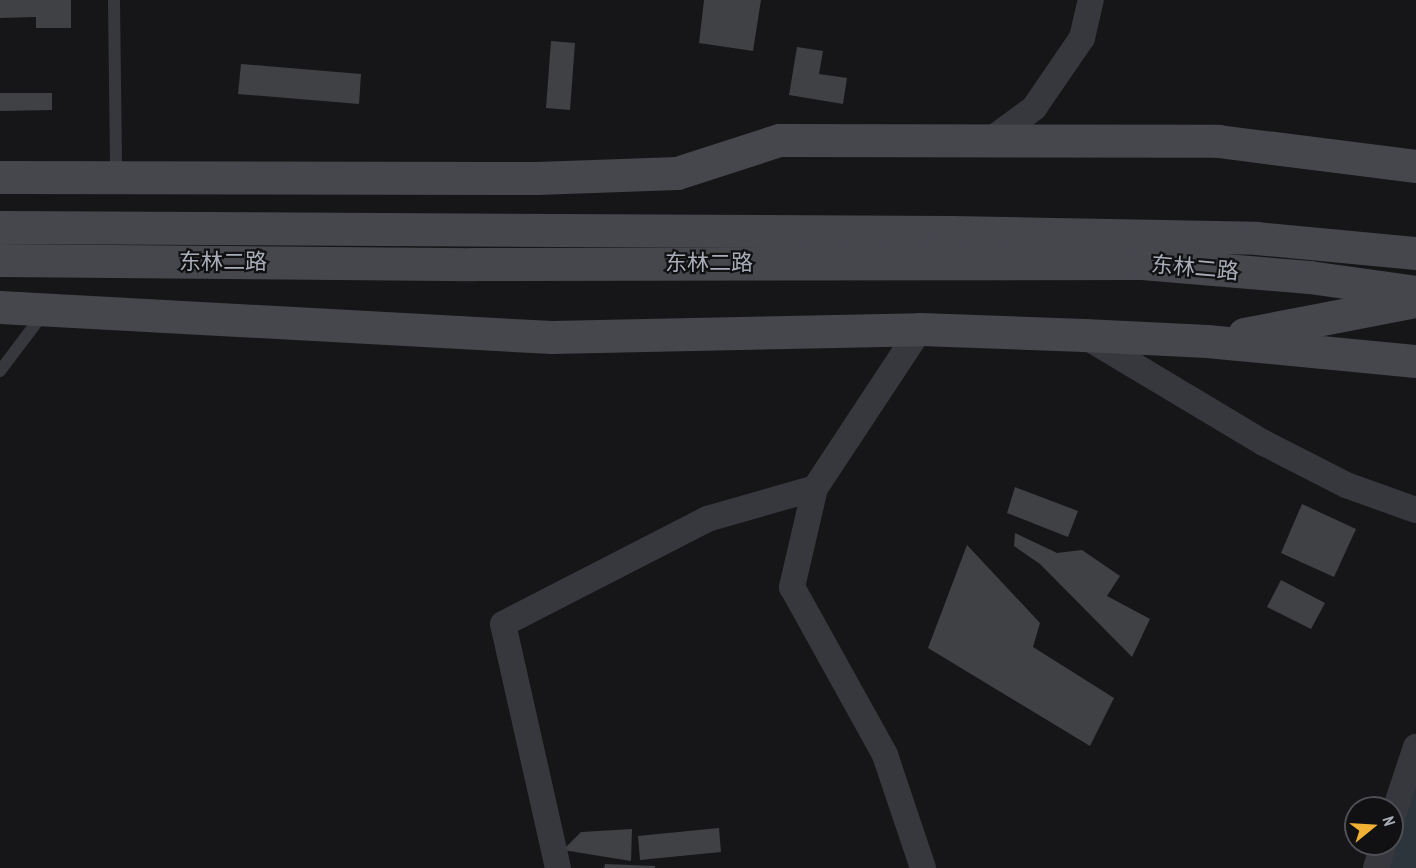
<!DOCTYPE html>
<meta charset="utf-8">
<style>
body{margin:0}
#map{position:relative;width:1416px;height:868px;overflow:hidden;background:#161618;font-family:"PT Sans Narrow","Noto Sans SC",sans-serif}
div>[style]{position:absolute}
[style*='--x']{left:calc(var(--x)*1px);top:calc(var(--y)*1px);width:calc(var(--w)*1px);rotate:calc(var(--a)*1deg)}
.water>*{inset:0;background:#2c353c}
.building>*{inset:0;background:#404145}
.lane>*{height:12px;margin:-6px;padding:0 6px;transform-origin:6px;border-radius:6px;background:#37383d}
.street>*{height:26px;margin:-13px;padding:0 13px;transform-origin:13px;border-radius:13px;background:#37383d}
.secondary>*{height:33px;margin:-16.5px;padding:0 16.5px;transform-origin:16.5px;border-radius:16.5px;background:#45474d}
span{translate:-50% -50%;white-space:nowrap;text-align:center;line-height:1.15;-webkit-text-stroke:4.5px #111113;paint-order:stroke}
.street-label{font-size:22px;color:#a8adb8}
.north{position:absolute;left:1344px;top:796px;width:60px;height:60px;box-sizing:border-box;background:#111113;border:2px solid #4d4f55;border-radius:50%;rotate:72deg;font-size:16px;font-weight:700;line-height:24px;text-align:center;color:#a8adb8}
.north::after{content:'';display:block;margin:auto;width:21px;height:27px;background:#f2b134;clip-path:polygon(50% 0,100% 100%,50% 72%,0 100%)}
</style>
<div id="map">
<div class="water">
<i style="clip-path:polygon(1416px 788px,1416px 868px,1388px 868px,1393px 852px)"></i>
</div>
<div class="building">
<i style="clip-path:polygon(0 0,71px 0,71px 28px,36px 28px,36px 17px,0 18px)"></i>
<i style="clip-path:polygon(704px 0,761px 0,753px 51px,699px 43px)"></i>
<i style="clip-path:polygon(551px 41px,575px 43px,570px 110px,546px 108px)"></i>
<i style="clip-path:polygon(797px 47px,823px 51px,819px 74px,847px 78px,843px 104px,789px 95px)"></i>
<i style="clip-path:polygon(241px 64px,361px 74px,359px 104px,238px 94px)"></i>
<i style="clip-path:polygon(0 93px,52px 93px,52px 110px,0 111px)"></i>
<i style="clip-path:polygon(1015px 487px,1078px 511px,1068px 537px,1007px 513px)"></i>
<i style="clip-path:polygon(1302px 504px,1356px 529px,1334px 577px,1281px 553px)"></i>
<i style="clip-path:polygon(1015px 533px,1057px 553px,1082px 550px,1120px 576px,1107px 596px,1150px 619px,1132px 657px,1040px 564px,1014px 546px)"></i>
<i style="clip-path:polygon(967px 545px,1040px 623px,1033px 647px,1114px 698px,1090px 746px,928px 648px)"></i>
<i style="clip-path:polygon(1281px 580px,1325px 603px,1311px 629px,1267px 607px)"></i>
<i style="clip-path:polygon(719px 828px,721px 852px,640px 860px,638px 836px)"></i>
<i style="clip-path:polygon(632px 829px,631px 861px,563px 850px,581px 832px)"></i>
<i style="clip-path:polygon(605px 864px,655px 866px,655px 868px,604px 868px)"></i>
</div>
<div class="lane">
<i style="--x:114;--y:0;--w:176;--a:89.3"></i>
<i style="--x:0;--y:371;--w:71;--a:-53"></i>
</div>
<div class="street">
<i style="--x:992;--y:139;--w:52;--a:-36.4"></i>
<i style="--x:1034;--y:108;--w:85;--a:-55.6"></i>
<i style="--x:1082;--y:38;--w:39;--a:-77"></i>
<i style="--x:920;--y:329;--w:191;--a:123.4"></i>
<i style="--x:815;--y:488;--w:102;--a:103.1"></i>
<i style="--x:792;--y:587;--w:192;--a:61"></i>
<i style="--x:885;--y:755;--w:119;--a:71.4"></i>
<i style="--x:1085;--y:336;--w:209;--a:30.9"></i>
<i style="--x:1264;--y:443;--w:92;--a:27.1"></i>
<i style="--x:1346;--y:485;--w:74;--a:19.7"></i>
<i style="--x:1392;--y:819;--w:76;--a:-71.6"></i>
<i style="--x:558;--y:868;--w:250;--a:-102.7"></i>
<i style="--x:503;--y:624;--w:229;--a:-27.2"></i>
<i style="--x:707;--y:519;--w:112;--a:-16"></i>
<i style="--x:1376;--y:868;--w:25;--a:-72"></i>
</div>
<div class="secondary">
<i style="--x:0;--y:177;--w:537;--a:0.11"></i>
<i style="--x:537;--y:178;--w:140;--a:-2"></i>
<i style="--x:677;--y:173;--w:107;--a:-17.9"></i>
<i style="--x:779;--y:140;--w:439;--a:0.1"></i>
<i style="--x:1218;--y:141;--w:200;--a:7.2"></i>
<i style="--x:0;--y:227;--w:951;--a:0.3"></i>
<i style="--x:951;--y:232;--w:305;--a:1.1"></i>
<i style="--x:1256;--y:238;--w:161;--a:5.4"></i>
<i style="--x:0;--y:260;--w:473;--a:0.5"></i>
<i style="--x:473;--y:264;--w:669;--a:-0.09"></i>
<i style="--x:1142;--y:263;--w:168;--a:4.8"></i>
<i style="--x:1309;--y:277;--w:108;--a:8"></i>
<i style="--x:0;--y:307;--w:552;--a:3.12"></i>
<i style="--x:551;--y:337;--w:369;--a:-1.2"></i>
<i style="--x:920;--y:329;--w:164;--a:2.1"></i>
<i style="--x:1084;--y:335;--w:123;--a:2.8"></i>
<i style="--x:1207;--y:341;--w:210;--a:5.5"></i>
<i style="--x:1244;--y:334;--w:175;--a:-10.9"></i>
</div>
<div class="street-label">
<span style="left:223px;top:262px">东林二路</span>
<span style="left:709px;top:263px">东林二路</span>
<span style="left:1195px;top:268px;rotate:5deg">东林二路</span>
</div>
<div class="north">N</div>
</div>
